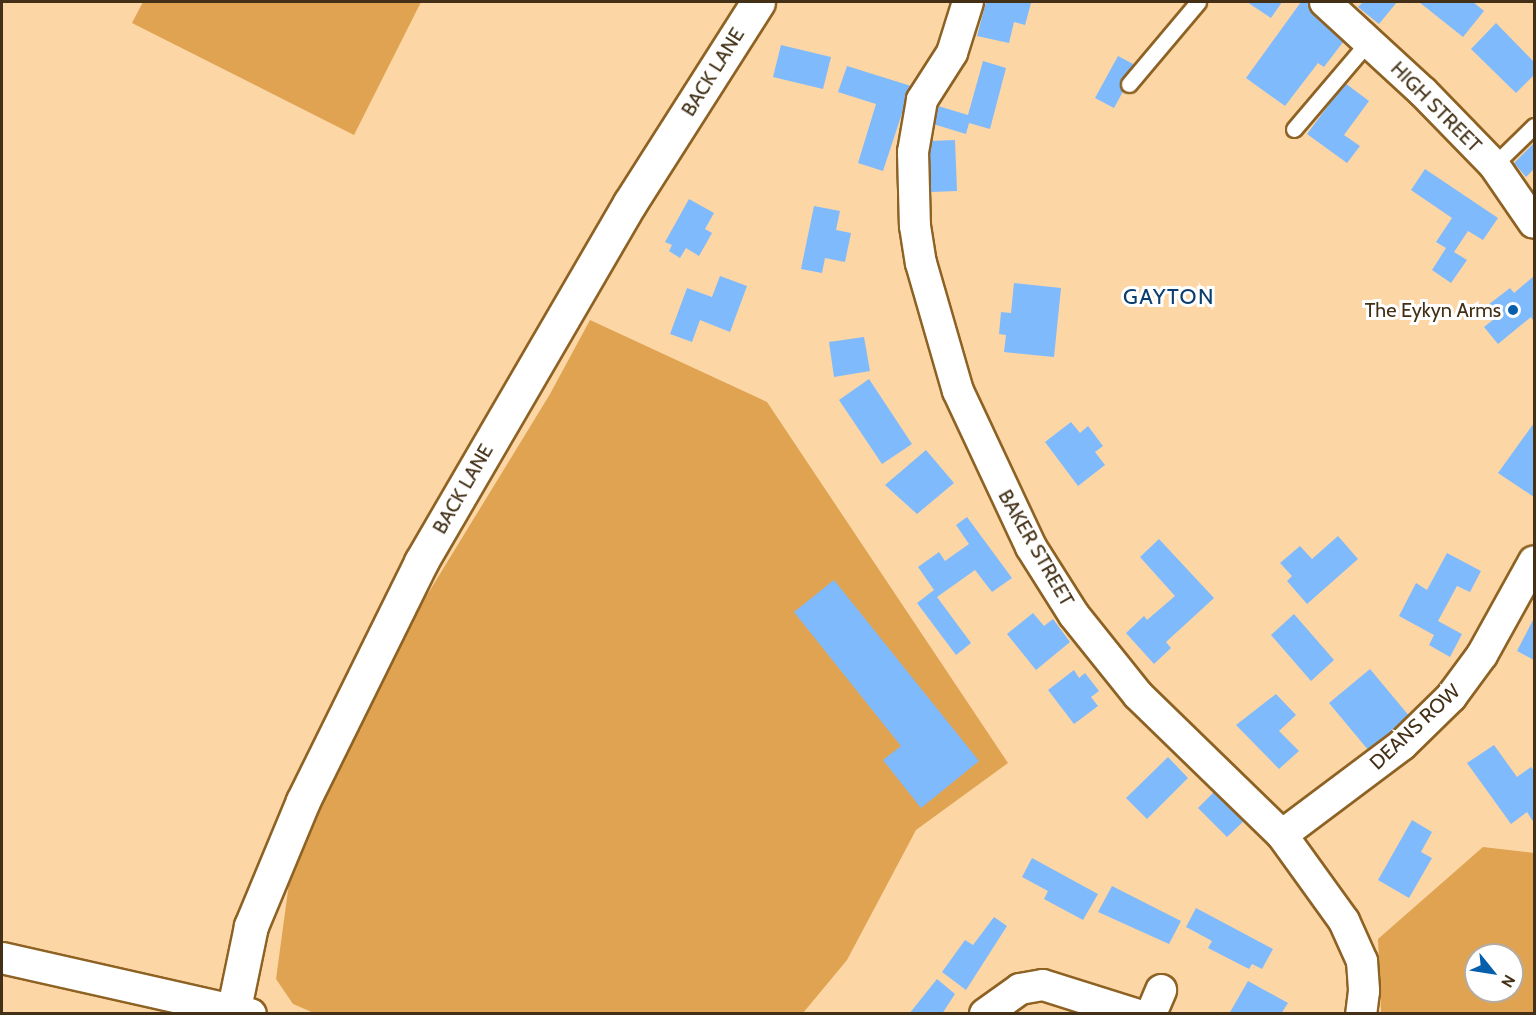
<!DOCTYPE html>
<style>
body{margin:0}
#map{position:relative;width:1536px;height:1015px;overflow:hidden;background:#fdd6a6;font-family:Cabin,sans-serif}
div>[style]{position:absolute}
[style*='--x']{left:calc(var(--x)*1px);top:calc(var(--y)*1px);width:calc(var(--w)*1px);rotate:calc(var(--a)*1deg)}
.green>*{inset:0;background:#dfa352}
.building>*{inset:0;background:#7fbafc}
.roads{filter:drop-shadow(2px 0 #8d6223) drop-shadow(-2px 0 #8d6223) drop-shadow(0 2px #8d6223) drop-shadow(0 -2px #8d6223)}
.service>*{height:15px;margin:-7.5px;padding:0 7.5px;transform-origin:7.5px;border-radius:7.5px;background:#fff}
.minor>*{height:30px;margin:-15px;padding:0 15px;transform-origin:15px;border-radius:15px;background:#fff}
.tertiary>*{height:33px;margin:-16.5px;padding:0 16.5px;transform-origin:16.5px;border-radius:16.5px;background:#fff}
.dots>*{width:16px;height:16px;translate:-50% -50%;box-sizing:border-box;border:3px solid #fff;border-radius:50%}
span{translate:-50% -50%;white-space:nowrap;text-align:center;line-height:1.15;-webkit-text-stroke:6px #fff;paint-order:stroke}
.street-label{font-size:20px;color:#433016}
.poi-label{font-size:20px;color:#433016}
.right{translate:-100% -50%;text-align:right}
.quarter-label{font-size:22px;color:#0a3e6f;letter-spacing:1.5px}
.frame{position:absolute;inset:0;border:3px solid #433016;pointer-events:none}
.north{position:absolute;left:1464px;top:943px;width:60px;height:60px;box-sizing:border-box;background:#fff;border:2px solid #b4aca2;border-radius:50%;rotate:120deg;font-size:16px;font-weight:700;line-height:24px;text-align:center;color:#433016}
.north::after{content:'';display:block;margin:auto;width:21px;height:27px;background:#055fad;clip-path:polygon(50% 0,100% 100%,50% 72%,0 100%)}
</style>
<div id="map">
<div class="green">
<i style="clip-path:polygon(143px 2px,421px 2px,354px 135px,132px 23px)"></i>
<i style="clip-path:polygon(590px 320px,767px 402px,1008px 763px,916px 830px,847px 960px,803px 1013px,314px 1013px,293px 1004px,276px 979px,292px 861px,380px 672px,550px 394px)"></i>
<i style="clip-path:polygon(evenodd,1483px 847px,1534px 853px,1534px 1013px,1381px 1013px,1378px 939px,1483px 847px,1476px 955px,1512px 955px,1512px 991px,1476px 991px,1476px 955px)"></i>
</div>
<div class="building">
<i style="clip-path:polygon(986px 2px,1031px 3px,1025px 25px,1014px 22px,1009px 43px,977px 36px)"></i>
<i style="clip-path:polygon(1247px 2px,1282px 2px,1271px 18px)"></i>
<i style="clip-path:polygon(1301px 2px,1312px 2px,1350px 33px,1324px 67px,1318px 63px,1285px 106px,1246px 78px)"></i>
<i style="clip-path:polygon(1363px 2px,1397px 2px,1379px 24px,1358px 7px)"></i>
<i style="clip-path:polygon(1419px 2px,1473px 2px,1484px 11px,1463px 37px)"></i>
<i style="clip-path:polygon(1496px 23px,1534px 62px,1534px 75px,1516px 93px,1471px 49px)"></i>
<i style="clip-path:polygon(781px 45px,831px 57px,823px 89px,773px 77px)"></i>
<i style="clip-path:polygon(1118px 56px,1137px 66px,1114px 108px,1095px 98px)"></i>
<i style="clip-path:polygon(983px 61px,1006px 68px,990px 129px,969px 123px,966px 134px,933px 124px,938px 106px,968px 115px)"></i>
<i style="clip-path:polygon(847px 66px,911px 86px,883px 171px,858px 163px,876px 104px,838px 92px)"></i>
<i style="clip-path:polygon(1345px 83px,1369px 101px,1344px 135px,1360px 146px,1347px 163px,1307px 134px)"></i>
<i style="clip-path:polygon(955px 140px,957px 191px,930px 192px,929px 141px)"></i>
<i style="clip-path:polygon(1534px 143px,1534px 169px,1526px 177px,1514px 163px)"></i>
<i style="clip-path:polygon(1425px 169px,1498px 218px,1483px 240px,1468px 231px,1454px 252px,1467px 260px,1451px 283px,1432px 270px,1446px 248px,1436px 242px,1452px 218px,1411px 190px)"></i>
<i style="clip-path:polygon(689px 199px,714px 213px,705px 229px,712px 233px,699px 256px,686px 248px,680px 258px,669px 251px,672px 245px,665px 242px)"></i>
<i style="clip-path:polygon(814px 206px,840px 211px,836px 230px,851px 233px,845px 262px,825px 258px,822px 273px,801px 269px)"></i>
<i style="clip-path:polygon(720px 276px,747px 286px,730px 332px,700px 320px,692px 342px,670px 334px,687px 288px,712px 297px)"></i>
<i style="clip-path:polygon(1534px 276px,1534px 322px,1531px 317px,1498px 344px,1484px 327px,1498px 316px,1488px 305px,1510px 288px,1514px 293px)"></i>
<i style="clip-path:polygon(1014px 283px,1061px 288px,1054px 357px,1004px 352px,1006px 335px,999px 334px,1001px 312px,1011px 313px)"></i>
<i style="clip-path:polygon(864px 337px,870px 371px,834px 377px,829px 342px)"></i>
<i style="clip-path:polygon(869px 379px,912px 444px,882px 464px,839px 400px)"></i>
<i style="clip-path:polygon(1071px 422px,1080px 433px,1088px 426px,1103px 446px,1095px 452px,1105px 465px,1078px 486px,1045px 442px)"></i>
<i style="clip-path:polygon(1534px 423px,1534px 497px,1498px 473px)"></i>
<i style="clip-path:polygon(926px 450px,954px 483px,917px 514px,885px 485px)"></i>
<i style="clip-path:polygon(967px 517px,1012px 578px,992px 592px,975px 570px,937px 597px,971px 643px,956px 655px,917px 603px,934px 590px,918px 567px,939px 552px,945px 561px,969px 544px,956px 525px)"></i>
<i style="clip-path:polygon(1338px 536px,1358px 559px,1307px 604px,1287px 581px,1292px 576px,1280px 563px,1300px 546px,1312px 559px)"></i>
<i style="clip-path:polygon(1159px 539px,1214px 598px,1166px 642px,1171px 648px,1154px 664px,1126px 633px,1144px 616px,1147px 620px,1175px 596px,1140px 557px)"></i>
<i style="clip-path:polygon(1447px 553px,1481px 571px,1470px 592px,1457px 586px,1438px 621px,1462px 634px,1450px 657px,1429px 645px,1434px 635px,1399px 616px,1416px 583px,1427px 590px)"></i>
<i style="clip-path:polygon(834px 580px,979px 761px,921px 808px,883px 760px,901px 746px,794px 612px)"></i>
<i style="clip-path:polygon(1033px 613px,1044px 626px,1053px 619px,1070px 642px,1036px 670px,1007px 634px)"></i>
<i style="clip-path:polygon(1294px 614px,1334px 660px,1311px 681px,1271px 635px)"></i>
<i style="clip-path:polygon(1534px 618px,1534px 660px,1517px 651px)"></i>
<i style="clip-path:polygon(1370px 669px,1410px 717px,1369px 751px,1329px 703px)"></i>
<i style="clip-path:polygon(1074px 670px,1079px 678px,1085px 673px,1099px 691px,1091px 697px,1098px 706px,1074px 724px,1048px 690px)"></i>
<i style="clip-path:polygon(1276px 694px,1296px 715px,1279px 731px,1299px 751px,1279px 769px,1236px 725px)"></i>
<i style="clip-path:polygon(1494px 745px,1517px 777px,1531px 767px,1534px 771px,1534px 823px,1527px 812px,1511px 824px,1467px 763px)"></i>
<i style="clip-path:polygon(1168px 757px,1188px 778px,1147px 819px,1126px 798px)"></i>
<i style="clip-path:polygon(1218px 788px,1247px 818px,1227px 837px,1198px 808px)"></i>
<i style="clip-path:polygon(1412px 820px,1432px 832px,1421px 852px,1432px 858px,1409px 898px,1378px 880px)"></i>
<i style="clip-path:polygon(1032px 858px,1098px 894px,1083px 920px,1044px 899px,1048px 891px,1022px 877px)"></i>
<i style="clip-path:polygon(1112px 886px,1181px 921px,1169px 944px,1098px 912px)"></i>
<i style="clip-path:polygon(1196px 908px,1273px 949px,1262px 969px,1252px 964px,1249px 969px,1208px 948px,1212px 941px,1186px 927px)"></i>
<i style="clip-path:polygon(994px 917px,1007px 926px,966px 990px,942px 972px,965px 940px,973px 945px)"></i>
<i style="clip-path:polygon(937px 979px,955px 994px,942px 1014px,909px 1014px)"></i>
<i style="clip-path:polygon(1248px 981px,1288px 1003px,1281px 1014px,1229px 1014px)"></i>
</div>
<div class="roads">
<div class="service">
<i style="--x:1129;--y:84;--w:107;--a:-49.9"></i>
<i style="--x:1294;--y:129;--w:116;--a:-49.6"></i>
<i style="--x:1494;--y:165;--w:56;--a:-44.3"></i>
</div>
<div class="minor">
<i style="--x:968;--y:2;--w:53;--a:107.4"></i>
<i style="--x:952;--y:53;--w:56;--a:122.6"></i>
<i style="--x:922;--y:100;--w:53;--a:99.8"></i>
<i style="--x:913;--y:152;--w:74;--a:88.5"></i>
<i style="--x:915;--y:226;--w:37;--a:81"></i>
<i style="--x:921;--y:263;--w:133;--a:73.9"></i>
<i style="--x:958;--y:391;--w:172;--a:64.9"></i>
<i style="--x:1031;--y:547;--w:80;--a:57.7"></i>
<i style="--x:1074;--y:615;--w:102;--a:51.3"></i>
<i style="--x:1138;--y:695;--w:201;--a:44.2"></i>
<i style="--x:1282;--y:835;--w:106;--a:54.2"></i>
<i style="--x:1344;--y:921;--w:44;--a:65.8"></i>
<i style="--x:1362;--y:961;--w:30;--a:86"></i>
<i style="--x:1364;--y:991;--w:23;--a:97"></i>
<i style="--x:1325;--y:2;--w:133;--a:42.6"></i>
<i style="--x:1423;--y:92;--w:102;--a:45.8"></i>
<i style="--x:1494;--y:165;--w:70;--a:55.4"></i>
<i style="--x:1282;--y:835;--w:150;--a:-36.9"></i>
<i style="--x:1402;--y:745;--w:69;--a:-44.4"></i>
<i style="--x:1451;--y:697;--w:52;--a:-53.6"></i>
<i style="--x:1482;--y:655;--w:107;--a:-61"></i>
<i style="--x:2;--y:958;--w:255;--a:12.7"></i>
<i style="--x:985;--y:1014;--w:43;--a:-35.5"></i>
<i style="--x:1020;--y:989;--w:23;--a:-10"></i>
<i style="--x:1043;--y:985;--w:96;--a:17.5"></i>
<i style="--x:1151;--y:1014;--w:26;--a:-67"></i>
</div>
<div class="tertiary">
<i style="--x:234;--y:1008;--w:84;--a:-78.3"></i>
<i style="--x:251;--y:926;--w:135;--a:-67.4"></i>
<i style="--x:303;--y:801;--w:267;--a:-63.7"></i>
<i style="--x:421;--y:562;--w:415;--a:-59.8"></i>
<i style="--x:630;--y:203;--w:238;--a:-57.5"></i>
</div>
</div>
<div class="dots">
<i style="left:1513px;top:310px;background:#055fad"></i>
</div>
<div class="street-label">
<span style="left:713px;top:72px;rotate:-58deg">BACK LANE</span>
<span style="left:1436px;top:107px;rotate:45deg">HIGH STREET</span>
<span style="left:463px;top:489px;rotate:-60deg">BACK LANE</span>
<span style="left:1036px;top:548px;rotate:60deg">BAKER STREET</span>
<span style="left:1415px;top:727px;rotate:-43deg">DEANS ROW</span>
</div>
<div class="poi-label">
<span class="right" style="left:1501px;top:310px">The Eykyn Arms</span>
</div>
<div class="quarter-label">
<span style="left:1169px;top:297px">GAYTON</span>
</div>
<div class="frame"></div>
<div class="north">N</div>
</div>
